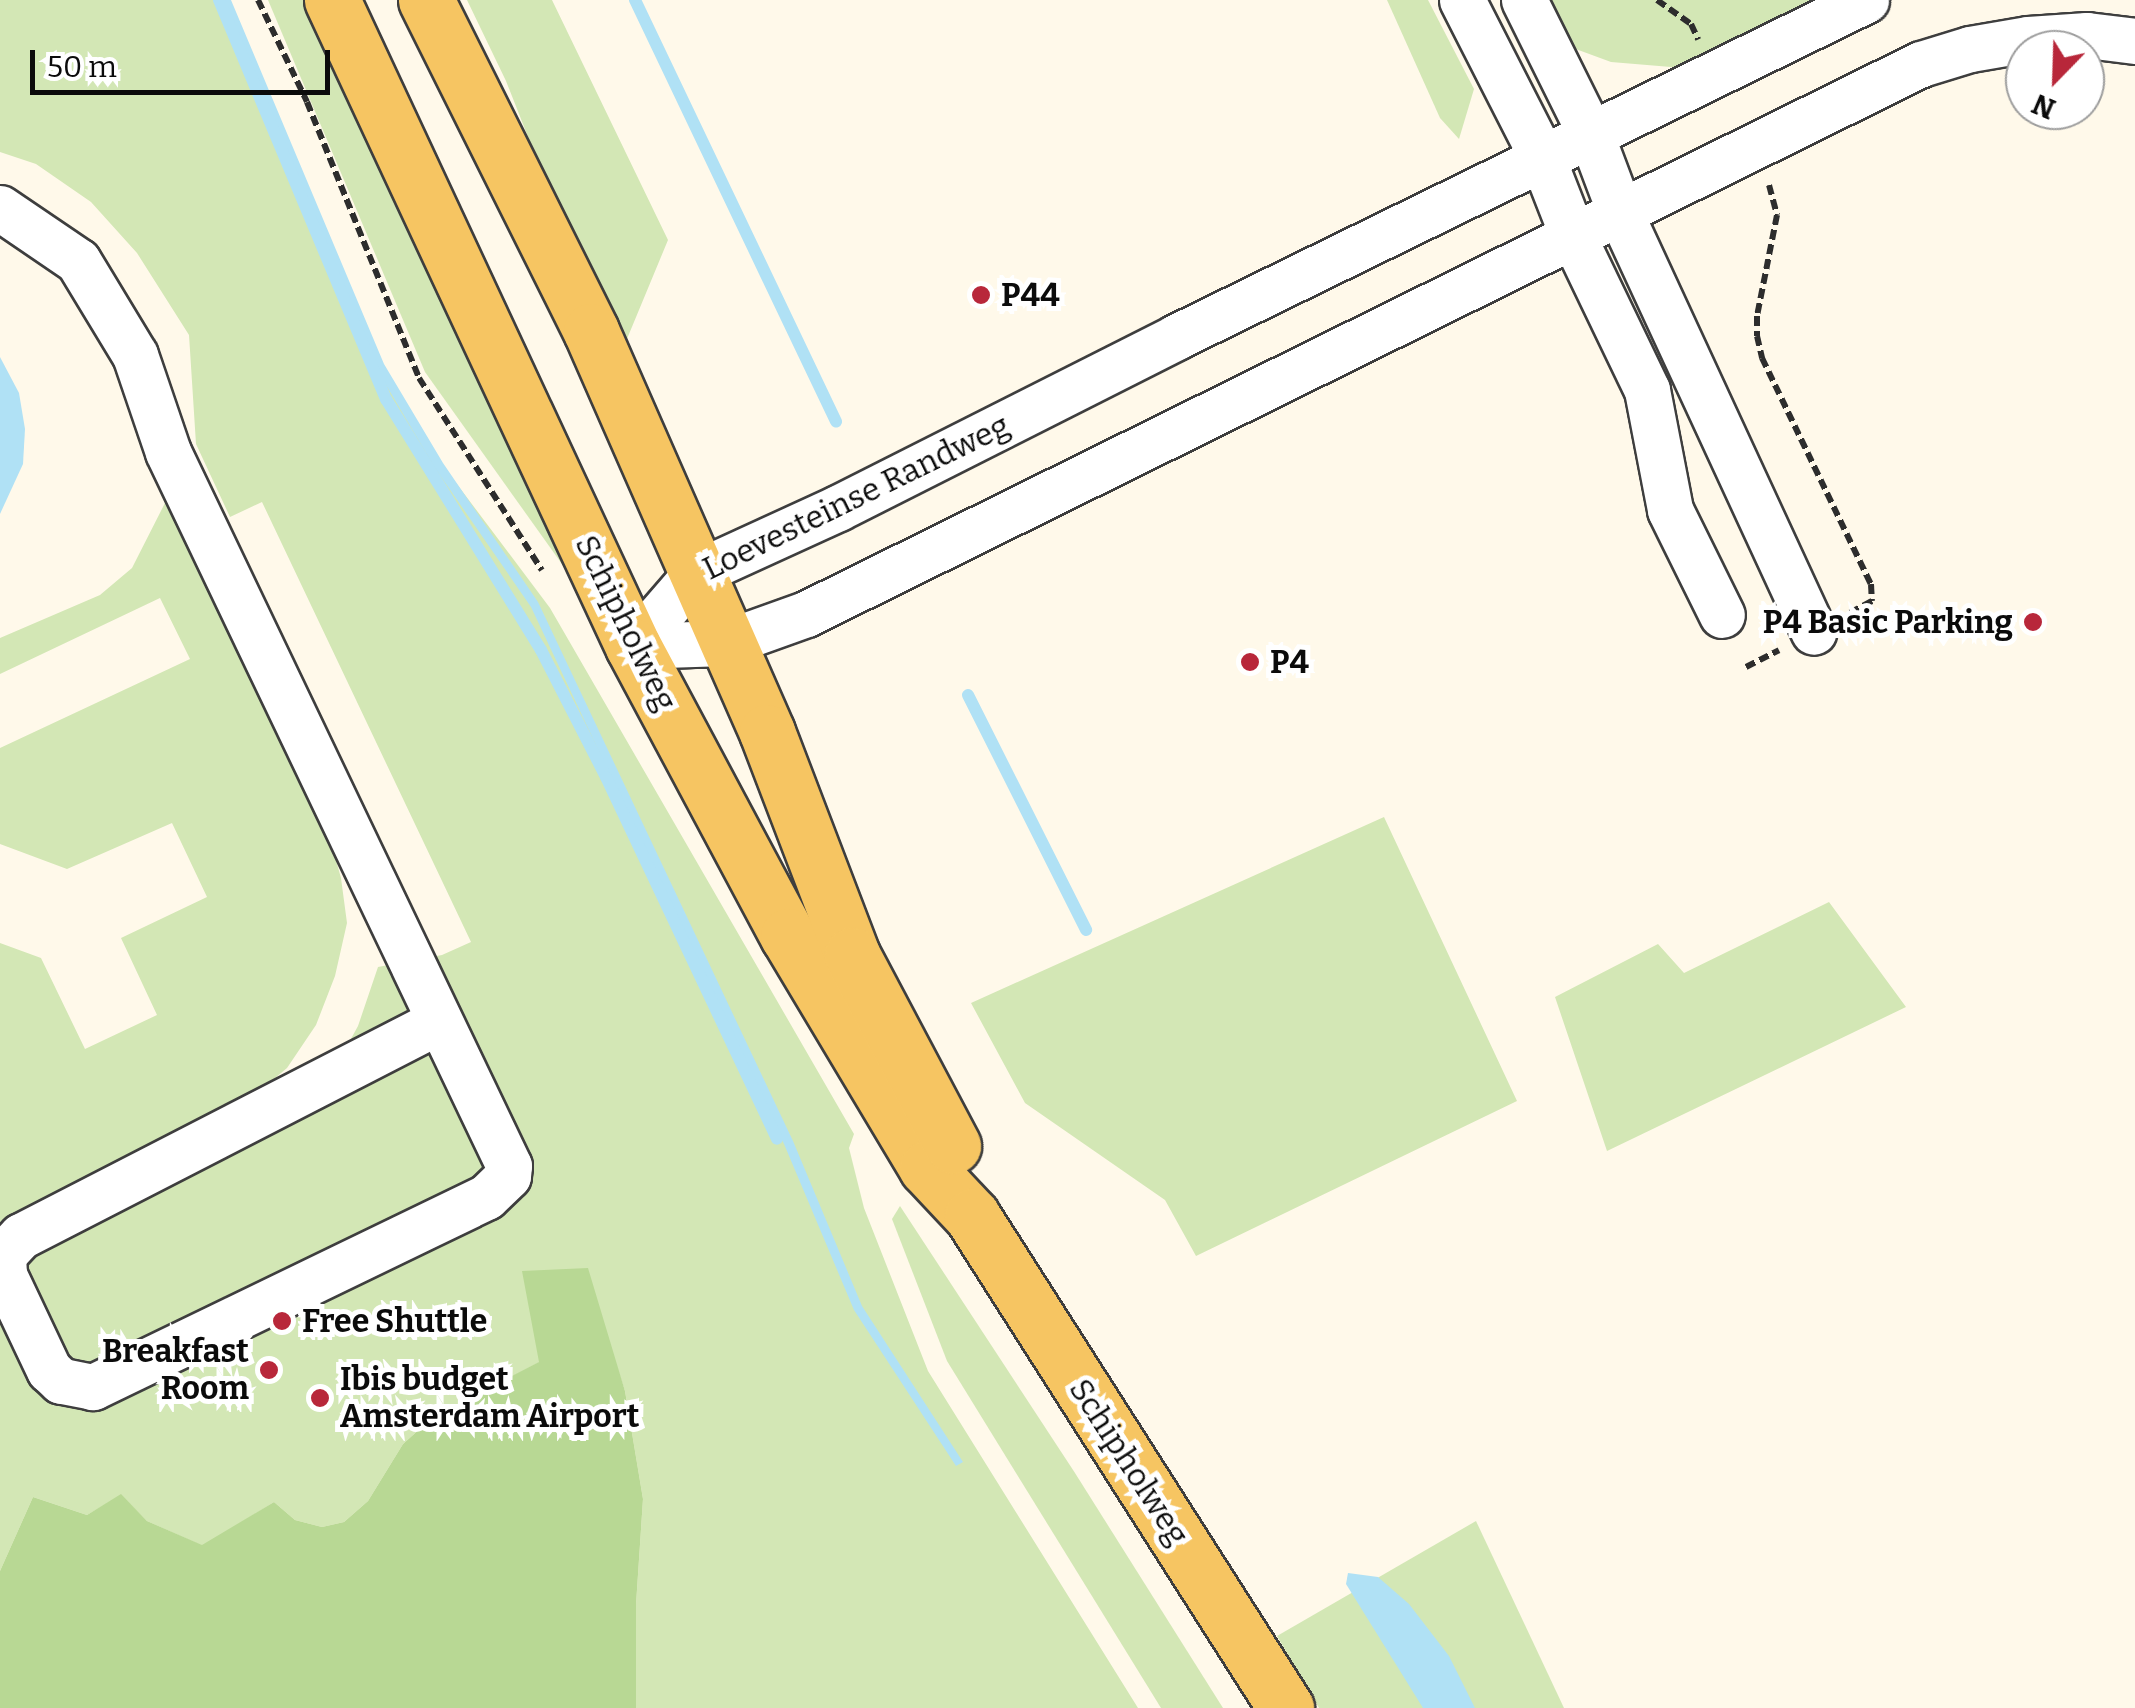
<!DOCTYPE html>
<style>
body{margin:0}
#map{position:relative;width:2135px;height:1708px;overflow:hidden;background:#fff9ea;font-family:Bitter,serif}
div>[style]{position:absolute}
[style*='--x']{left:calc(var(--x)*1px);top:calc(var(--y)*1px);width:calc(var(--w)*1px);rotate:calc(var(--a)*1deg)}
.green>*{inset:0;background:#d3e7b5}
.forest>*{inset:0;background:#b8d894}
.water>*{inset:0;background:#b0e1f5}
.stream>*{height:12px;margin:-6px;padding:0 6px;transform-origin:6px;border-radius:6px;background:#b0e1f5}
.path>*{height:6px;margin-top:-3px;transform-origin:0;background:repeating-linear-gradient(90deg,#2d2d2d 0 10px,transparent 0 15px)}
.roads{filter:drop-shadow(2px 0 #3e3e3e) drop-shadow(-2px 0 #3e3e3e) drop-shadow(0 2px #3e3e3e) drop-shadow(0 -2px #3e3e3e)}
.minor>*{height:45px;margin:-22.5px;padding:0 22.5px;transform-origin:22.5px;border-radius:22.5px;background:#fff}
.major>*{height:55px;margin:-27.5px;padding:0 27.5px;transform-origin:27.5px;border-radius:27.5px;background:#f6c562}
.dots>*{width:28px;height:28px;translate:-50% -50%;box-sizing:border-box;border:5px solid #fff;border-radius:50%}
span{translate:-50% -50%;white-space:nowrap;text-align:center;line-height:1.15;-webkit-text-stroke:10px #fff;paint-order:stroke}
.poi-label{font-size:32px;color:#0b0b0b;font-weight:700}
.left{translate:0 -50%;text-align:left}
.right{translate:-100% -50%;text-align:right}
.street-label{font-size:32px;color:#0b0b0b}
.north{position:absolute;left:2005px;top:30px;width:100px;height:100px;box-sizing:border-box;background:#fff;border:2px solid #9d9d9d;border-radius:50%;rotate:203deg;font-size:28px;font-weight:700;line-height:40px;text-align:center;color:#0b0b0b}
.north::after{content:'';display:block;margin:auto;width:35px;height:45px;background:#b8273a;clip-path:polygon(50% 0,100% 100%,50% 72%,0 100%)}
.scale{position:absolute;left:30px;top:50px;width:300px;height:45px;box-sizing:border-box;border:5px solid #0b0b0b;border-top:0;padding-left:12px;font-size:30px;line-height:35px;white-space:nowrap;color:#0b0b0b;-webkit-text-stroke:8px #fff;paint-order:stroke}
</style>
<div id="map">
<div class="green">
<i style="clip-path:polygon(0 0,228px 0,391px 390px,429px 447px,550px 608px,854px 1134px,849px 1148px,864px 1208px,928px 1371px,1138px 1708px,636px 1708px,636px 1605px,643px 1499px,625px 1391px,613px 1355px,540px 1362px,433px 1417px,403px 1444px,368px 1501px,344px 1522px,322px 1527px,295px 1520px,274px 1502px,203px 1546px,147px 1521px,121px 1495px,87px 1515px,33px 1497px,0 1571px,0 1262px,335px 1068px,358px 1026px,378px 967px,442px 955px,471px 942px,262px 502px,230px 517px,196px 444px,189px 335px,137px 253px,91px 202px,36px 164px,0 152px)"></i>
<i style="clip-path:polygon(268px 0,306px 0,579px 588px,425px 372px)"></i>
<i style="clip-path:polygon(467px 0,552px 0,668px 240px,617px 363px,506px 81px)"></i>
<i style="clip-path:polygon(1387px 0,1428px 0,1474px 89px,1459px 139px,1440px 118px)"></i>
<i style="clip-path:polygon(1536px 0,1825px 0,1683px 68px,1611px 62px,1573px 48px)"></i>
<i style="clip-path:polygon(166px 501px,326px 825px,341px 878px,347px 923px,335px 976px,316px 1025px,287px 1068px,239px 1108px,0 1230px,0 943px,41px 958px,85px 1049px,157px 1015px,121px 938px,207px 897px,172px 823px,67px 869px,0 844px,0 748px,190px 659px,160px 598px,0 674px,0 638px,100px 595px,132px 568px)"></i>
<i style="clip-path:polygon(1384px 817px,1517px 1101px,1196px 1256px,1165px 1200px,1025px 1103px,971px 1003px)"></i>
<i style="clip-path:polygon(1829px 902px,1906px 1007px,1607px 1151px,1555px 997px,1658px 944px,1684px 973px)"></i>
<i style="clip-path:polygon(900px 1206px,1075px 1473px,1223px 1708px,1161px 1708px,947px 1361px,892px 1219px)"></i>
<i style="clip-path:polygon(1476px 1521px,1564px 1708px,1319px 1708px,1277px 1636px)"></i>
</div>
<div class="forest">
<i style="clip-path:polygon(588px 1268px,625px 1391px,643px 1499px,636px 1605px,636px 1708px,0 1708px,0 1571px,33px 1497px,87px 1515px,121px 1494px,147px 1521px,202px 1545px,274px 1502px,295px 1520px,322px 1527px,344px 1522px,368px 1501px,403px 1444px,433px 1417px,539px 1362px,522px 1271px)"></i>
</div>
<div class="water">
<i style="clip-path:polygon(221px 0,231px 0,384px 364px,443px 463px,538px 602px,793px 1141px,862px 1306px,963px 1462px,956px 1466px,854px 1310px,784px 1144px,531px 607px,435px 468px,376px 368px)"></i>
<i style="clip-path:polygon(0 357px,19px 393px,25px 429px,23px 464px,0 514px)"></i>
<i style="clip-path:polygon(1348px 1573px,1378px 1577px,1409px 1604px,1449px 1656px,1475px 1708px,1423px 1708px,1346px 1584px)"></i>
</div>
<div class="stream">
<i style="--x:219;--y:0;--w:433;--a:67.3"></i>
<i style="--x:386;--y:399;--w:295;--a:58.3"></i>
<i style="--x:541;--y:650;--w:143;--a:62.9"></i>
<i style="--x:606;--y:777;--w:400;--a:64.7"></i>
<i style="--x:635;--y:0;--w:467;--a:64.5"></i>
<i style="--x:968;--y:695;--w:263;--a:63.3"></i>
</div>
<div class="path">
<i style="--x:258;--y:0;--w:113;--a:64.3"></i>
<i style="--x:307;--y:102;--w:298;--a:67.9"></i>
<i style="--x:419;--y:378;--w:228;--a:57.4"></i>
<i style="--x:1657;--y:0;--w:42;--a:35.2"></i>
<i style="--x:1691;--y:24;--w:17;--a:65"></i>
<i style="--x:1769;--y:185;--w:31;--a:75"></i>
<i style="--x:1777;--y:215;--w:103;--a:101.2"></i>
<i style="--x:1757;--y:316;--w:20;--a:90"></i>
<i style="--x:1757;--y:336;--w:23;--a:77"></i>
<i style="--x:1762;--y:358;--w:251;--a:64.3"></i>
<i style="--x:1871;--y:584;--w:17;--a:87"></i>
<i style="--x:1872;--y:601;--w:27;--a:152"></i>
<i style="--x:1746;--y:667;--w:37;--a:-27"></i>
</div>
<div class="roads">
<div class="minor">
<i style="--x:1462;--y:0;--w:176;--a:63"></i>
<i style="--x:1542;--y:157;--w:83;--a:68.7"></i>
<i style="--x:1572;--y:234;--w:173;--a:64.3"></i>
<i style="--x:1647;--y:390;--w:122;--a:79.1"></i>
<i style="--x:1670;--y:510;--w:117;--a:63.7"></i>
<i style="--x:1524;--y:0;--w:151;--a:63.6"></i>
<i style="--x:1591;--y:135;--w:85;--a:69.4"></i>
<i style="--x:1621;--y:215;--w:459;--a:65.2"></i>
<i style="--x:0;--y:208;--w:94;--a:34.2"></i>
<i style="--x:78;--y:261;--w:110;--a:58.8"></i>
<i style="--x:135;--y:355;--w:102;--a:71.2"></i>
<i style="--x:168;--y:452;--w:791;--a:64.47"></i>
<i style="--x:509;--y:1166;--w:10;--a:96"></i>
<i style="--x:508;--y:1176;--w:30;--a:136"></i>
<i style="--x:486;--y:1197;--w:437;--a:154.2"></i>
<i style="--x:93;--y:1387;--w:33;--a:-169"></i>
<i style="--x:61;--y:1381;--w:16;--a:-137"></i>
<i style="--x:49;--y:1370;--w:105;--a:-115.3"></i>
<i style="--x:4;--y:1275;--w:20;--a:-93"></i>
<i style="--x:3;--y:1255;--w:26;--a:-47"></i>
<i style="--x:21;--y:1236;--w:468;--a:-27.2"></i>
<i style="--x:633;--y:646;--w:92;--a:-1.9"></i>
<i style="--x:725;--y:643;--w:86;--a:-19.7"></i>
<i style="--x:806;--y:614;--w:1243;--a:-26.26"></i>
<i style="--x:1921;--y:64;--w:51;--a:-17"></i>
<i style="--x:1970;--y:49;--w:59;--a:-9.8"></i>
<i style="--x:2028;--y:39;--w:59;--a:-3.9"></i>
<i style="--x:2087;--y:35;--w:48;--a:7.1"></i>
<i style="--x:633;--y:646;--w:96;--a:-49.2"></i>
<i style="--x:696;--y:573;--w:156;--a:-24.6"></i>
<i style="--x:838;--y:508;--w:379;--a:-26.8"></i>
<i style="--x:1176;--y:337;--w:768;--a:-26.03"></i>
</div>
<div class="major">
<i style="--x:332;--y:0;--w:713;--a:65.02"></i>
<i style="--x:633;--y:646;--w:329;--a:61.9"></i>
<i style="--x:788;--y:936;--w:270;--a:59.1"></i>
<i style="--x:927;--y:1168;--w:66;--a:46.8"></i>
<i style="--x:972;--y:1216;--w:584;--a:57.45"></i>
<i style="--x:426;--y:0;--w:370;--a:63.5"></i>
<i style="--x:591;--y:331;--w:438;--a:66.3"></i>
<i style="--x:767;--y:732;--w:239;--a:69.1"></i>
<i style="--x:852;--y:955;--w:216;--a:62.1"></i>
</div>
</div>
<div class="dots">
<i style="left:981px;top:295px;background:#b8273a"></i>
<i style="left:2033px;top:622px;background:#b8273a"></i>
<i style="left:1250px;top:662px;background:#b8273a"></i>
<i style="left:282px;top:1321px;background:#b8273a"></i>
<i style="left:269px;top:1370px;background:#b8273a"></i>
<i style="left:320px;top:1398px;background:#b8273a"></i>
</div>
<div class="poi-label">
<span class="left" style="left:1001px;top:295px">P44</span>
<span class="right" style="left:2013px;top:622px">P4 Basic Parking</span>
<span class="left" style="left:1270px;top:662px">P4</span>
<span class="left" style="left:302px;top:1321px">Free Shuttle</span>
<span class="right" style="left:249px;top:1370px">Breakfast<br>Room</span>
<span class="left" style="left:340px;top:1398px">Ibis budget<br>Amsterdam Airport</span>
</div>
<div class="street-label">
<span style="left:856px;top:497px;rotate:-26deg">Loevesteinse Randweg</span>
<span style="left:626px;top:623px;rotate:64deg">Schipholweg</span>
<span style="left:1129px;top:1462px;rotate:57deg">Schipholweg</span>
</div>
<div class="north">N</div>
<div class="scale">50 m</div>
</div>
